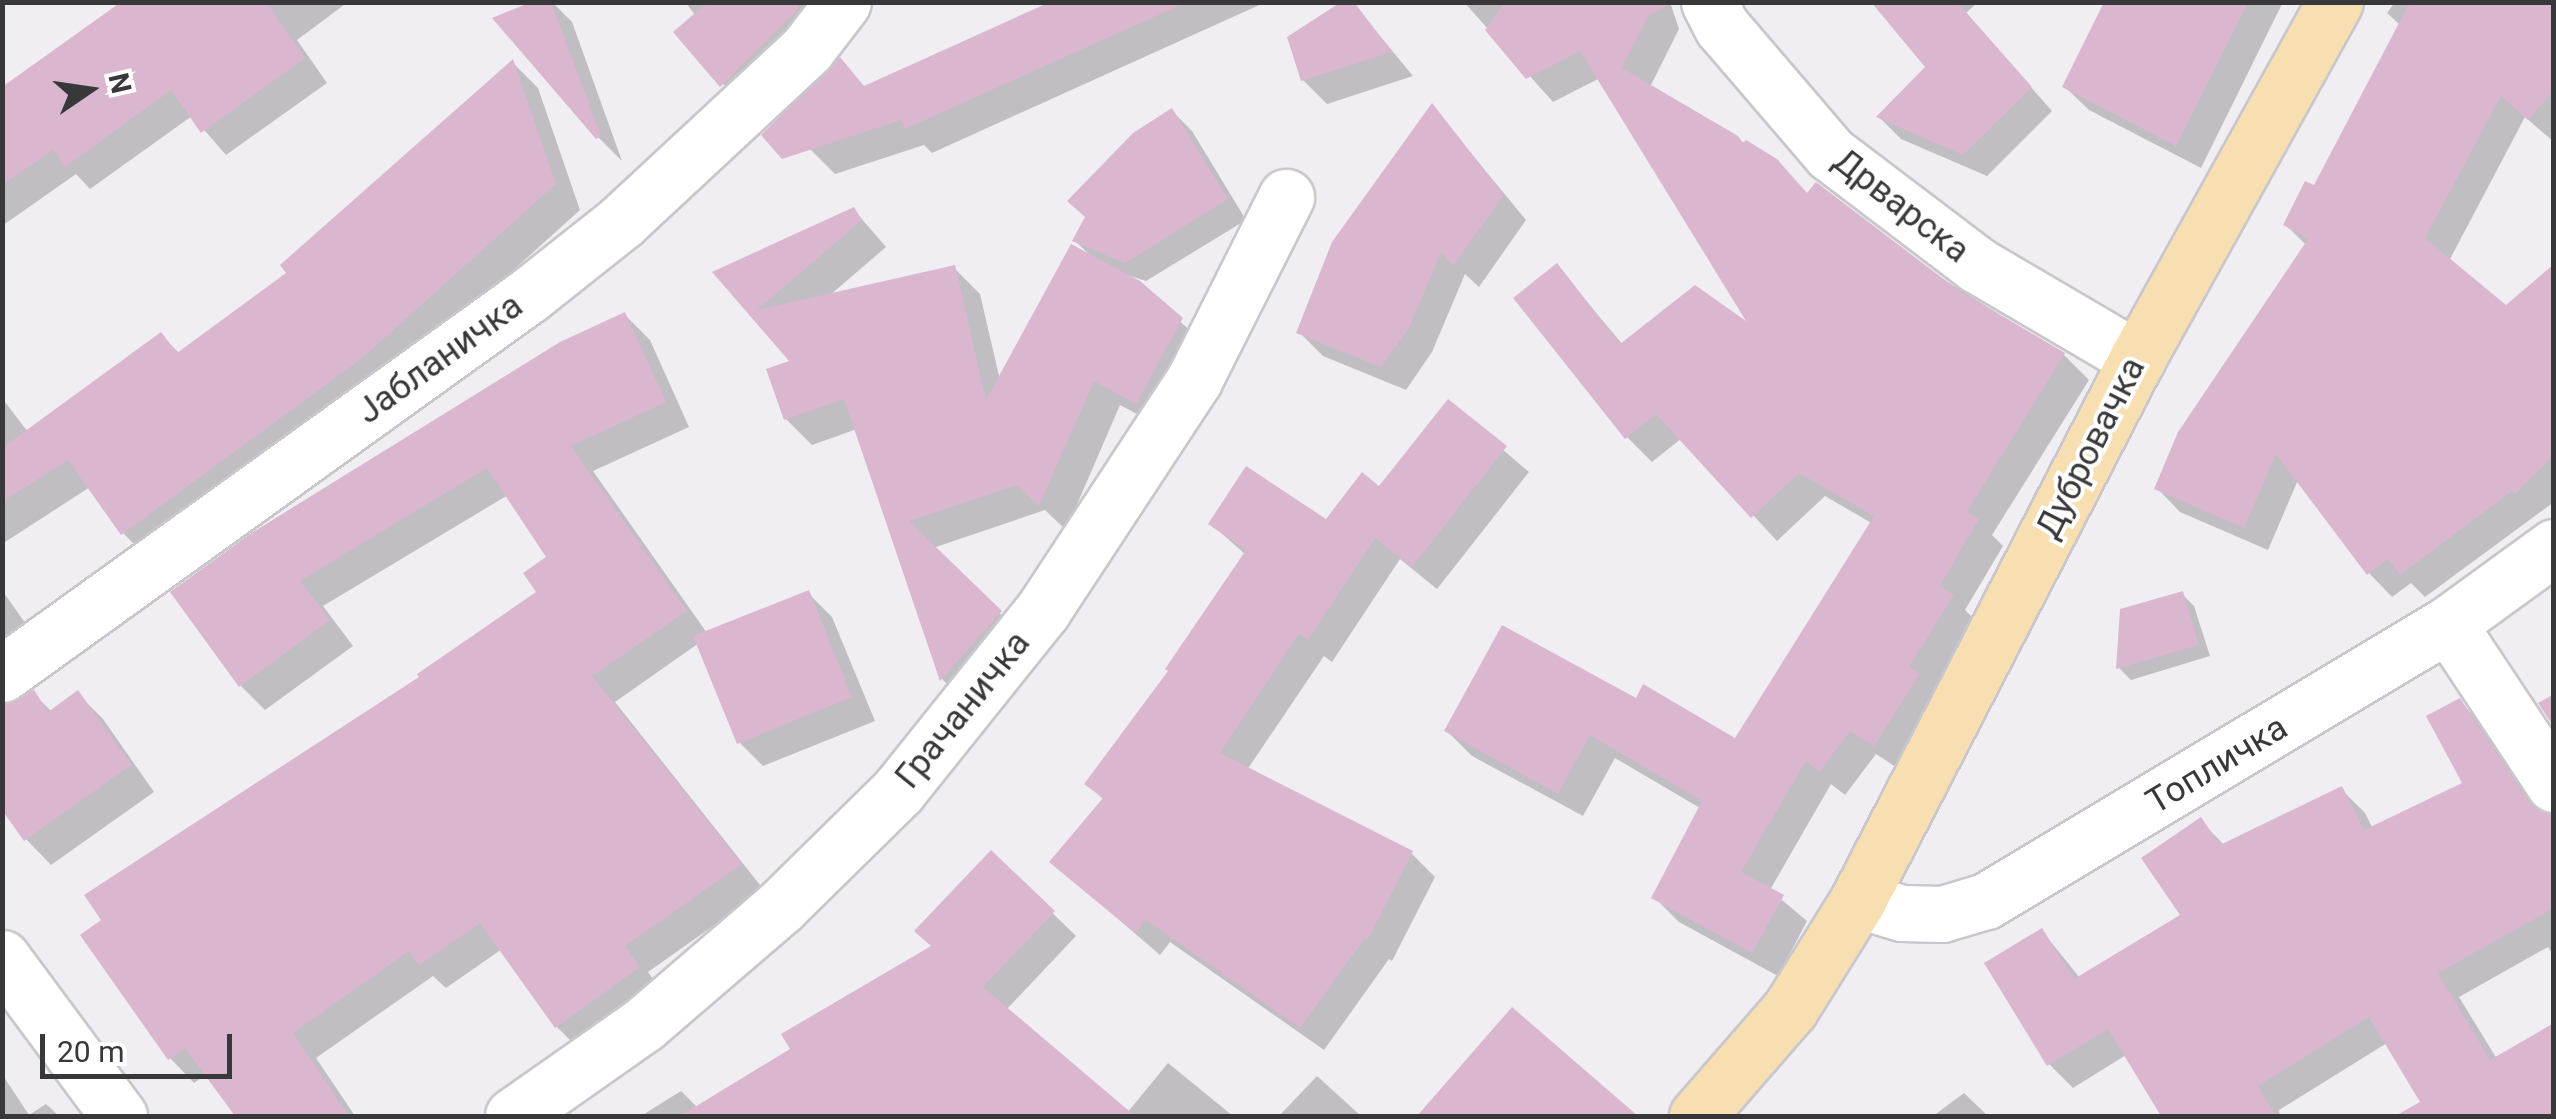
<!DOCTYPE html>
<meta charset="utf-8">
<style>
body{margin:0}
#map{position:relative;width:2556px;height:1119px;overflow:hidden;background:#f0eef3;font-family:Roboto,sans-serif}
div>[style]{position:absolute}
[style*='--x']{left:calc(var(--x)*1px);top:calc(var(--y)*1px);width:calc(var(--w)*1px);rotate:calc(var(--a)*1deg)}
.shadow>*{inset:0;background:#0003}
.building>*{inset:0;background:#dab7ce}
.roads{filter:drop-shadow(2px 0 #c9c7cb) drop-shadow(-2px 0 #c9c7cb) drop-shadow(0 2px #c9c7cb) drop-shadow(0 -2px #c9c7cb)}
.street>*{height:55px;margin:-27.5px;padding:0 27.5px;transform-origin:27.5px;border-radius:27.5px;background:#fff}
.secondary>*{height:55px;margin:-27.5px;padding:0 27.5px;transform-origin:27.5px;border-radius:27.5px;background:#f7dfb2}
span{translate:-50% -50%;white-space:nowrap;text-align:center;line-height:1.15;-webkit-text-stroke:8px #fff;paint-order:stroke}
.street-label{font-size:35px;color:#383739}
.frame{position:absolute;inset:0;border:5px solid #383739;pointer-events:none}
.north{position:absolute;left:40px;top:40px;width:100px;height:100px;-webkit-text-stroke:8px #fff;paint-order:stroke;rotate:77deg;font-size:28px;font-weight:700;line-height:40px;text-align:center;color:#383739}
.north::after{content:'';display:block;margin:auto;width:35px;height:45px;background:#383739;clip-path:polygon(50% 0,100% 100%,50% 72%,0 100%)}
.scale{position:absolute;left:40px;top:1034px;width:192px;height:45px;box-sizing:border-box;border:5px solid #383739;border-top:0;padding-left:12px;font-size:30px;line-height:35px;white-space:nowrap;color:#383739;-webkit-text-stroke:8px #fff;paint-order:stroke}
</style>
<div id="map">
<div class="shadow">
<i style="clip-path:polygon(123px 2px,348px 2px,297px 40px,327px 83px,226px 155px,192px 116px,90px 189px,76px 174px,2px 226px,2px 90px)"></i>
<i style="clip-path:polygon(538px 2px,552px 2px,572px 22px,622px 161px,598px 137px)"></i>
<i style="clip-path:polygon(685px 2px,827px 2px,752px 116px,676px 32px,696px 16px)"></i>
<i style="clip-path:polygon(1056px 2px,1266px 2px,932px 153px,924px 145px,835px 174px,810px 149px)"></i>
<i style="clip-path:polygon(1352px 2px,1413px 76px,1327px 104px,1303px 80px)"></i>
<i style="clip-path:polygon(1464px 2px,1670px 2px,1679px 29px,1650px 87px,1775px 161px,1809px 195px,2064px 355px,2089px 380px,1992px 535px,2003px 546px,1965px 610px,1977px 622px,1933px 691px,1943px 701px,1899px 769px,1876px 754px,1845px 795px,1831px 784px,1770px 890px,1807px 921px,1778px 976px,1679px 922px,1654px 897px,1700px 808px,1615px 758px,1583px 816px,1472px 756px,1447px 731px,1637px 701px,1736px 742px,1873px 524px,1825px 496px,1777px 541px,1682px 438px,1652px 462px,1627px 437px,1557px 266px,1623px 345px,1755px 331px,1600px 78px,1553px 102px)"></i>
<i style="clip-path:polygon(1875px 2px,1978px 2px,1966px 13px,2052px 111px,1987px 176px,1901px 139px,1879px 117px,1928px 67px)"></i>
<i style="clip-path:polygon(2107px 2px,2283px 2px,2201px 168px,2089px 110px,2065px 87px)"></i>
<i style="clip-path:polygon(2395px 2px,2554px 2px,2554px 142px,2525px 117px,2449px 261px,2506px 309px,2554px 267px,2554px 502px,2425px 597px,2411px 583px,2392px 597px,2369px 573px,2298px 480px,2268px 550px,2180px 512px,2157px 488px,2307px 246px,2286px 225px,2315px 189px,2401px 26px,2387px 13px)"></i>
<i style="clip-path:polygon(513px 63px,538px 88px,580px 210px,387px 384px,148px 558px,123px 533px,90px 487px,2px 544px,2px 398px,28px 432px,161px 335px,180px 354px,289px 273px)"></i>
<i style="clip-path:polygon(1433px 107px,1526px 220px,1479px 287px,1465px 274px,1432px 352px,1406px 390px,1323px 356px,1299px 332px)"></i>
<i style="clip-path:polygon(1172px 111px,1192px 131px,1246px 220px,1146px 281px,1130px 276px,1207px 346px,1163px 428px,1120px 405px,1066px 530px,1045px 510px,933px 548px,1026px 639px,968px 705px,942px 679px,857px 429px,812px 445px,786px 419px,794px 362px,716px 273px,854px 210px,886px 247px,829px 296px,954px 268px,980px 294px,1000px 380px,1090px 255px,1075px 241px)"></i>
<i style="clip-path:polygon(625px 315px,650px 340px,689px 427px,593px 471px,707px 633px,808px 593px,832px 617px,875px 721px,763px 766px,739px 742px,699px 643px,615px 702px,764px 890px,648px 972px,663px 993px,581px 1051px,557px 1027px,502px 949px,446px 988px,433px 976px,316px 1058px,355px 1116px,238px 1116px,207px 1074px,194px 1083px,170px 1058px,423px 678px,539px 592px,549px 558px,508px 495px,323px 606px,353px 646px,265px 710px,240px 685px,173px 592px)"></i>
<i style="clip-path:polygon(1448px 403px,1529px 472px,1437px 589px,1400px 559px,1332px 662px,1324px 656px,1247px 770px,1411px 853px,1435px 877px,1392px 961px,1389px 959px,1324px 1050px,1170px 942px,1160px 955px,1052px 862px,1105px 801px,1088px 784px,1171px 671px,1246px 555px,1211px 524px,1326px 522px,1379px 489px)"></i>
<i style="clip-path:polygon(2px 590px,30px 630px,2px 684px)"></i>
<i style="clip-path:polygon(2182px 594px,2194px 606px,2210px 656px,2131px 680px,2119px 668px,2122px 611px)"></i>
<i style="clip-path:polygon(33px 693px,52px 712px,78px 694px,103px 719px,154px 792px,51px 865px,26px 839px)"></i>
<i style="clip-path:polygon(2459px 701px,2483px 725px,2543px 815px,2554px 817px,2554px 956px,2548px 947px,2459px 997px,2497px 1059px,2554px 1025px,2554px 1116px,2409px 1116px,2426px 1107px,2387px 1043px,2279px 1110px,2280px 1116px,2164px 1116px,2126px 1055px,2073px 1088px,2049px 1064px,2042px 931px,2080px 978px,2183px 916px,2200px 820px,2225px 846px,2341px 789px,2365px 813px,2373px 829px,2465px 784px)"></i>
<i style="clip-path:polygon(991px 853px,1076px 936px,1006px 1010px,1127px 1113px,1168px 1063px,1233px 1116px,641px 1116px,681px 1091px,698px 1108px,793px 1050px,934px 947px)"></i>
<i style="clip-path:polygon(1513px 1010px,1612px 1097px,1632px 1116px,1421px 1116px)"></i>
<i style="clip-path:polygon(2px 1074px,29px 1115px,46px 1104px,59px 1116px,2px 1116px)"></i>
<i style="clip-path:polygon(1317px 1076px,1361px 1116px,1279px 1116px)"></i>
<i style="clip-path:polygon(1964px 1093px,1988px 1116px,1933px 1116px)"></i>
</div>
<div class="building">
<i style="clip-path:polygon(121px 2px,266px 2px,305px 58px,201px 133px,171px 90px,65px 167px,53px 150px,2px 185px,2px 87px)"></i>
<i style="clip-path:polygon(531px 2px,551px 2px,601px 136px,596px 139px,492px 18px)"></i>
<i style="clip-path:polygon(708px 2px,794px 2px,799px 8px,720px 87px,673px 32px)"></i>
<i style="clip-path:polygon(1050px 2px,1187px 2px,905px 129px,901px 120px,782px 159px,761px 135px,840px 57px,864px 86px)"></i>
<i style="clip-path:polygon(1341px 2px,1354px 2px,1392px 52px,1301px 81px,1287px 37px)"></i>
<i style="clip-path:polygon(1505px 2px,1674px 2px,1649px 15px,1622px 68px,1738px 136px,1743px 143px,1746px 140px,1777px 159px,1807px 193px,1816px 182px,1958px 290px,2065px 353px,1967px 512px,1979px 519px,1940px 586px,1954px 595px,1909px 667px,1920px 674px,1874px 746px,1850px 731px,1819px 772px,1806px 761px,1741px 872px,1784px 895px,1752px 953px,1651px 898px,1702px 801px,1590px 735px,1558px 794px,1444px 731px,1502px 625px,1636px 698px,1643px 684px,1735px 738px,1874px 516px,1799px 473px,1751px 518px,1656px 414px,1625px 439px,1513px 298px,1557px 263px,1620px 344px,1695px 285px,1746px 321px,1580px 51px,1526px 79px,1485px 30px)"></i>
<i style="clip-path:polygon(1871px 2px,1957px 2px,2032px 87px,1963px 155px,1876px 117px,1925px 67px)"></i>
<i style="clip-path:polygon(2104px 2px,2248px 2px,2176px 146px,2062px 87px)"></i>
<i style="clip-path:polygon(2410px 2px,2554px 2px,2554px 90px,2528px 120px,2501px 96px,2425px 238px,2506px 305px,2554px 264px,2554px 455px,2515px 494px,2512px 491px,2400px 575px,2388px 559px,2367px 575px,2276px 454px,2244px 528px,2154px 489px,2178px 432px,2308px 239px,2283px 225px,2305px 181px,2314px 185px)"></i>
<i style="clip-path:polygon(513px 59px,556px 184px,361px 359px,121px 535px,68px 460px,2px 502px,2px 448px,161px 332px,177px 353px,286px 273px,280px 265px)"></i>
<i style="clip-path:polygon(1432px 103px,1504px 195px,1453px 266px,1441px 252px,1409px 328px,1381px 367px,1296px 333px,1332px 242px)"></i>
<i style="clip-path:polygon(1172px 108px,1228px 199px,1125px 263px,1072px 241px,1085px 217px,1067px 201px,1133px 133px)"></i>
<i style="clip-path:polygon(854px 207px,862px 220px,757px 310px,955px 265px,986px 400px,1071px 244px,1140px 281px,1183px 318px,1136px 404px,1094px 381px,1039px 506px,1017px 485px,909px 521px,1002px 611px,940px 681px,844px 399px,784px 420px,766px 369px,789px 361px,712px 272px)"></i>
<i style="clip-path:polygon(625px 312px,666px 402px,571px 446px,687px 611px,592px 676px,742px 864px,625px 946px,640px 967px,555px 1028px,480px 923px,419px 965px,409px 951px,293px 1033px,349px 1116px,235px 1116px,185px 1048px,168px 1060px,80px 935px,101px 920px,84px 895px,419px 677px,417px 674px,536px 592px,523px 573px,546px 557px,487px 468px,300px 581px,330px 620px,239px 687px,170px 592px,253px 532px,560px 342px)"></i>
<i style="clip-path:polygon(1448px 399px,1507px 446px,1412px 567px,1375px 538px,1308px 640px,1299px 634px,1220px 753px,1413px 851px,1368px 939px,1365px 938px,1300px 1028px,1146px 920px,1135px 933px,1049px 862px,1103px 798px,1084px 784px,1168px 671px,1165px 669px,1246px 550px,1208px 524px,1246px 466px,1326px 519px,1362px 472px,1379px 486px)"></i>
<i style="clip-path:polygon(809px 590px,852px 697px,737px 744px,693px 636px)"></i>
<i style="clip-path:polygon(2183px 591px,2199px 645px,2116px 669px,2120px 609px)"></i>
<i style="clip-path:polygon(34px 690px,48px 712px,78px 690px,131px 765px,24px 841px,2px 810px,2px 705px)"></i>
<i style="clip-path:polygon(2554px 694px,2554px 727px,2538px 703px)"></i>
<i style="clip-path:polygon(2460px 698px,2528px 801px,2539px 811px,2554px 815px,2554px 908px,2438px 973px,2490px 1060px,2554px 1023px,2554px 1116px,2395px 1116px,2420px 1102px,2369px 1017px,2258px 1086px,2276px 1116px,2161px 1116px,2108px 1029px,2047px 1066px,1984px 963px,2042px 928px,2074px 979px,2180px 915px,2141px 858px,2201px 817px,2220px 845px,2342px 786px,2364px 830px,2462px 783px,2426px 716px)"></i>
<i style="clip-path:polygon(991px 850px,1055px 911px,983px 987px,1135px 1116px,680px 1116px,790px 1049px,781px 1034px,931px 946px,914px 931px)"></i>
<i style="clip-path:polygon(1512px 1007px,1638px 1116px,1417px 1116px)"></i>
</div>
<div class="roads">
<div class="street">
<i style="--x:1709;--y:2;--w:28;--a:63"></i>
<i style="--x:1722;--y:27;--w:167;--a:49.4"></i>
<i style="--x:1831;--y:154;--w:183;--a:37.2"></i>
<i style="--x:1977;--y:265;--w:186;--a:30.4"></i>
<i style="--x:2448;--y:624;--w:192;--a:56.5"></i>
<i style="--x:2;--y:674;--w:649;--a:-35.72"></i>
<i style="--x:529;--y:295;--w:117;--a:-38.4"></i>
<i style="--x:621;--y:222;--w:254;--a:-42.9"></i>
<i style="--x:807;--y:49;--w:59;--a:-52.5"></i>
<i style="--x:1858;--y:900;--w:46;--a:16.5"></i>
<i style="--x:1902;--y:913;--w:40;--a:1.4"></i>
<i style="--x:1942;--y:914;--w:46;--a:-16.5"></i>
<i style="--x:1986;--y:901;--w:539;--a:-30.95"></i>
<i style="--x:2448;--y:624;--w:131;--a:-36"></i>
<i style="--x:2;--y:958;--w:197;--a:53.5"></i>
<i style="--x:513;--y:1116;--w:160;--a:-35.1"></i>
<i style="--x:644;--y:1024;--w:181;--a:-40.7"></i>
<i style="--x:781;--y:906;--w:164;--a:-44.5"></i>
<i style="--x:898;--y:791;--w:232;--a:-51.3"></i>
<i style="--x:1043;--y:610;--w:275;--a:-56.7"></i>
<i style="--x:1194;--y:380;--w:205;--a:-63.3"></i>
</div>
<div class="secondary">
<i style="--x:1697;--y:1116;--w:142;--a:-49"></i>
<i style="--x:1790;--y:1009;--w:128;--a:-58"></i>
<i style="--x:1858;--y:900;--w:609;--a:-62.72"></i>
<i style="--x:2137;--y:359;--w:408;--a:-61"></i>
</div>
</div>
<div class="street-label">
<span style="left:1901px;top:206px;rotate:38deg">Дрварска</span>
<span style="left:440px;top:359px;rotate:-36deg">Јабланичка</span>
<span style="left:2091px;top:448px;rotate:-63deg">Дубровачка</span>
<span style="left:963px;top:710px;rotate:-51deg">Грачаничка</span>
<span style="left:2217px;top:765px;rotate:-31deg">Топличка</span>
</div>
<div class="frame"></div>
<div class="north">N</div>
<div class="scale">20 m</div>
</div>
